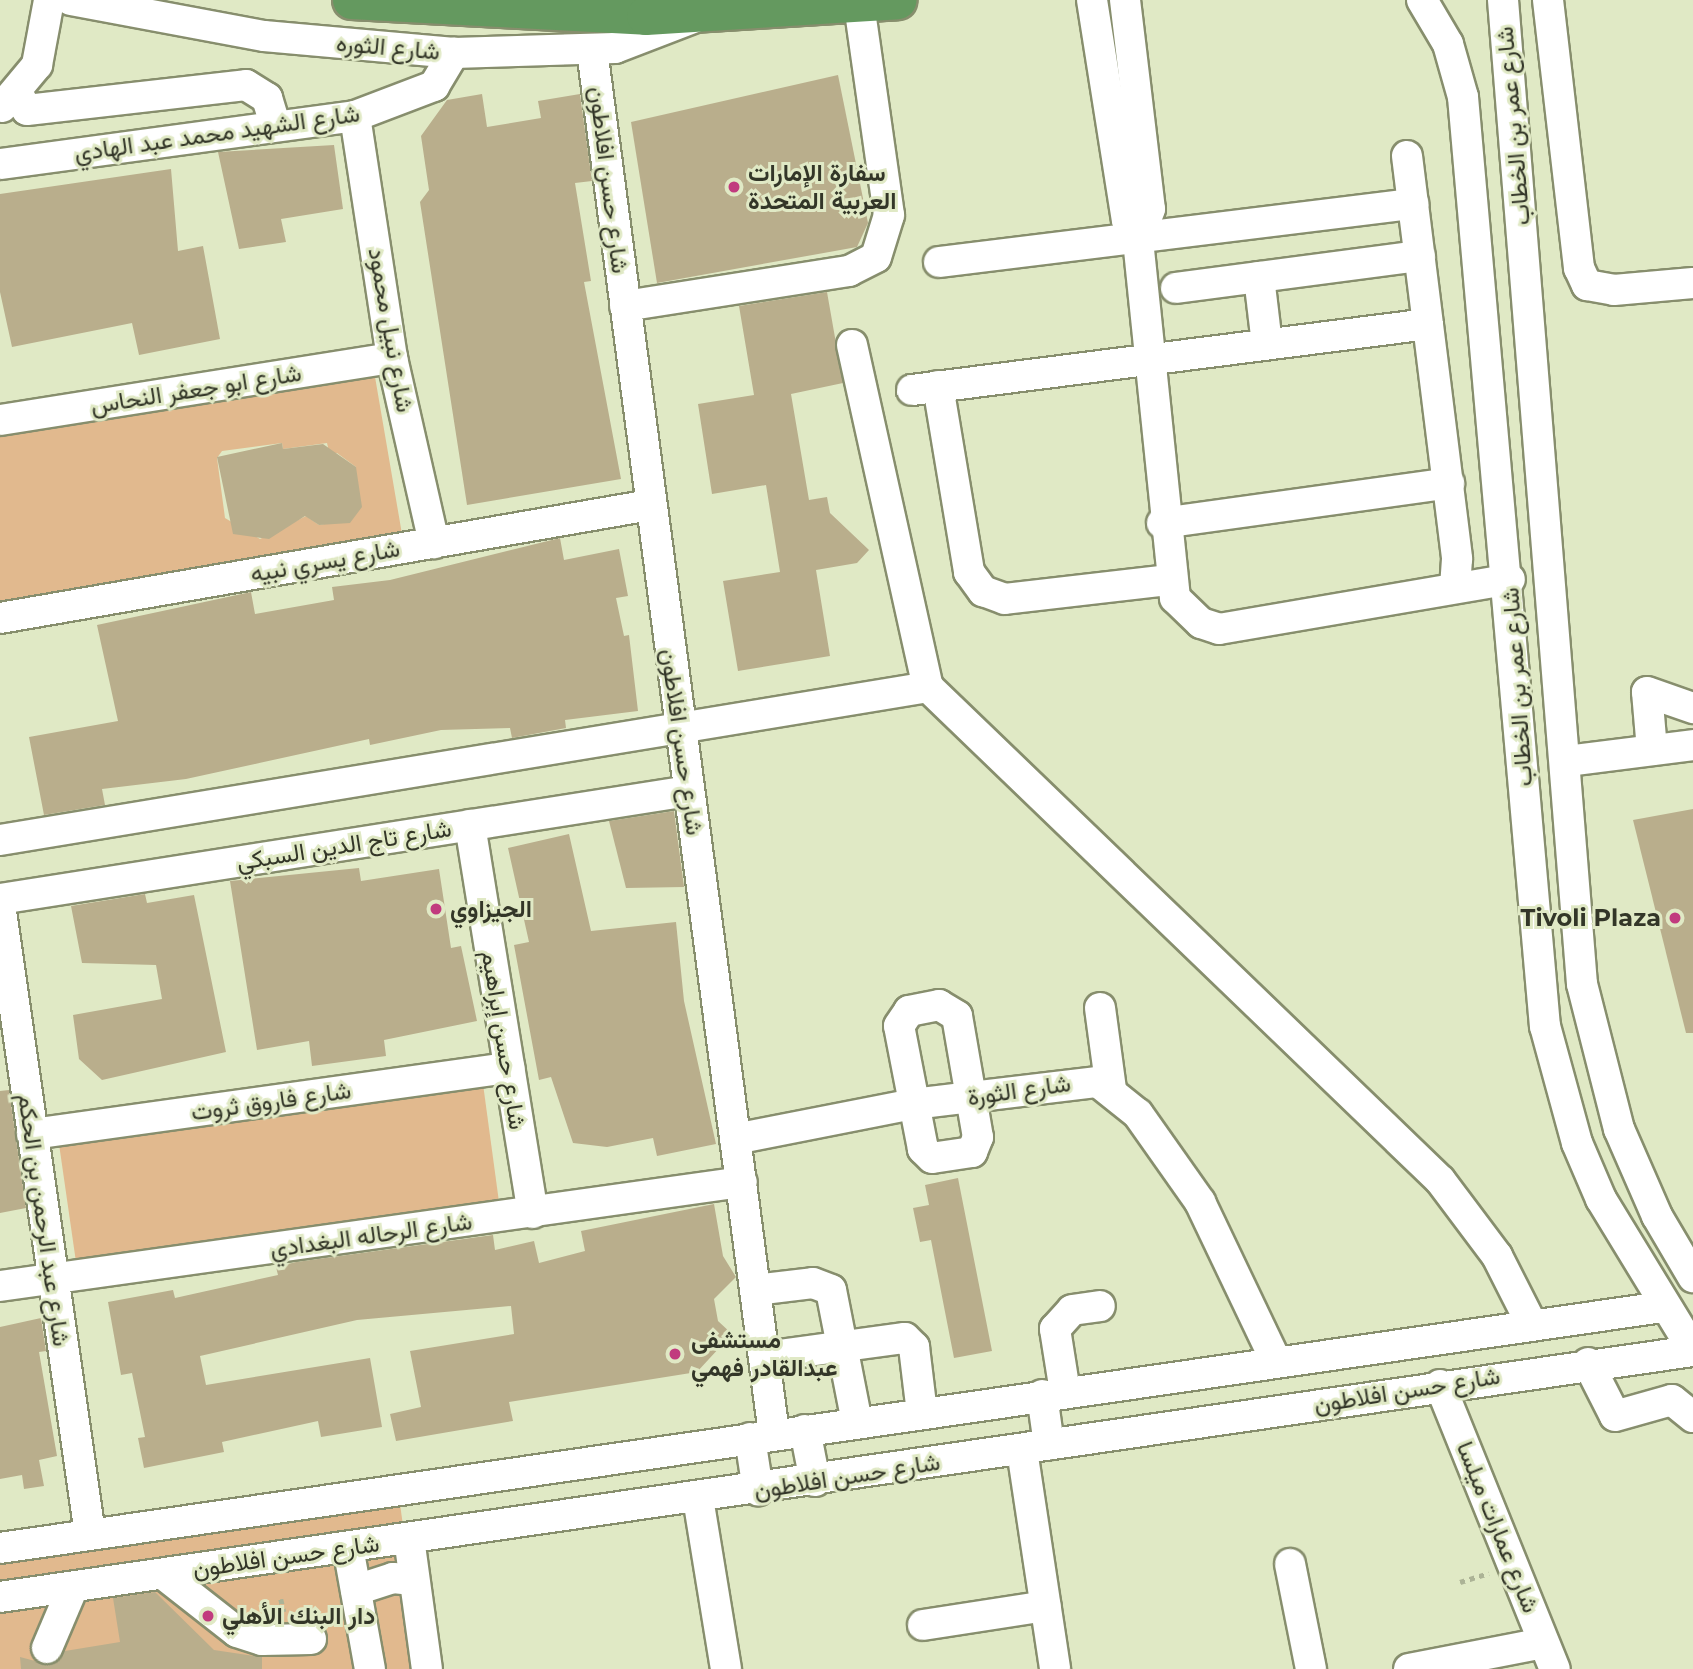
<!DOCTYPE html>
<meta charset="utf-8">
<style>
body{margin:0}
#map{position:relative;width:1693px;height:1669px;overflow:hidden;background:#e0e9c5;font-family:Montserrat,Vazirmatn,sans-serif}
div>[style]{position:absolute}
[style*='--x']{left:calc(var(--x)*1px);top:calc(var(--y)*1px);width:calc(var(--w)*1px);rotate:calc(var(--a)*1deg)}
.green>*{inset:0;background:#e1b98e}
.building>*{inset:0;background:#b9ae8c}
.path>*{height:4.5px;margin-top:-2.25px;transform-origin:0;background:repeating-linear-gradient(90deg,#acb396 0 5px,transparent 0 10px)}
.roads{filter:drop-shadow(2px 0 #878e6d) drop-shadow(-2px 0 #878e6d) drop-shadow(0 2px #878e6d) drop-shadow(0 -2px #878e6d)}
.minor>*{height:30px;margin:-15px;padding:0 15px;transform-origin:15px;border-radius:15px;background:#fff}
.highway>*{height:38px;margin:-19px;padding:0 19px;transform-origin:19px;border-radius:19px;background:#64995f}
.dots>*{width:19px;height:19px;translate:-50% -50%;box-sizing:border-box;border:4px solid #e0e9c5;border-radius:50%}
span{translate:-50% -50%;white-space:nowrap;text-align:center;line-height:1.15;-webkit-text-stroke:6px #e0e9c5;paint-order:stroke}
.street-label{font-size:24px;color:#333628}
.poi-label{font-size:24px;color:#333628;font-weight:700}
.left{translate:0 -50%;text-align:left}
.right{translate:-100% -50%;text-align:right}
</style>
<div id="map">
<div class="green">
<i style="clip-path:polygon(evenodd,374px 371px,403px 540px,0 608px,0 433px,374px 371px,282px 443px,283px 449px,327px 443px,330px 456px,337px 453px,356px 467px,341px 521px,319px 525px,306px 516px,260px 539px,225px 518px,217px 458px,222px 451px,282px 443px)"></i>
<i style="clip-path:polygon(483px 1084px,499px 1202px,76px 1262px,59px 1144px)"></i>
<i style="clip-path:polygon(400px 1504px,423px 1669px,0 1669px,0 1562px)"></i>
</div>
<div class="building">
<i style="clip-path:polygon(838px 75px,868px 223px,857px 247px,657px 283px,631px 122px)"></i>
<i style="clip-path:polygon(482px 94px,487px 127px,541px 118px,538px 101px,580px 94px,592px 181px,575px 183px,591px 281px,584px 282px,621px 479px,467px 505px,420px 202px,429px 190px,421px 136px,447px 100px)"></i>
<i style="clip-path:polygon(334px 145px,343px 209px,281px 219px,286px 242px,239px 249px,218px 152px)"></i>
<i style="clip-path:polygon(171px 169px,178px 251px,203px 246px,220px 339px,139px 355px,132px 323px,12px 347px,0 292px,0 194px)"></i>
<i style="clip-path:polygon(827px 292px,843px 383px,791px 394px,809px 500px,827px 497px,830px 513px,869px 550px,857px 563px,816px 570px,830px 656px,738px 671px,723px 581px,780px 572px,766px 485px,712px 494px,698px 404px,754px 395px,739px 306px)"></i>
<i style="clip-path:polygon(282px 443px,283px 449px,323px 444px,356px 467px,362px 507px,350px 523px,319px 525px,305px 516px,269px 539px,233px 534px,217px 457px)"></i>
<i style="clip-path:polygon(560px 538px,564px 560px,619px 549px,628px 596px,616px 598px,624px 636px,629px 635px,638px 711px,565px 720px,566px 728px,512px 738px,510px 728px,441px 730px,370px 745px,369px 739px,186px 779px,102px 789px,105px 805px,44px 815px,29px 737px,118px 721px,97px 625px,251px 592px,255px 614px,334px 600px,332px 587px,390px 580px)"></i>
<i style="clip-path:polygon(1693px 809px,1693px 1033px,1686px 1033px,1633px 820px)"></i>
<i style="clip-path:polygon(674px 811px,684px 887px,626px 888px,609px 821px)"></i>
<i style="clip-path:polygon(569px 834px,591px 931px,676px 922px,684px 1001px,716px 1144px,657px 1156px,653px 1138px,607px 1147px,573px 1143px,551px 1077px,539px 1080px,514px 945px,529px 942px,508px 848px)"></i>
<i style="clip-path:polygon(359px 868px,361px 881px,439px 869px,451px 948px,461px 946px,477px 1021px,384px 1040px,386px 1056px,312px 1066px,309px 1041px,257px 1050px,230px 881px)"></i>
<i style="clip-path:polygon(145px 894px,147px 903px,194px 895px,226px 1052px,102px 1080px,79px 1059px,73px 1015px,162px 999px,156px 965px,82px 963px,71px 906px)"></i>
<i style="clip-path:polygon(9px 1090px,26px 1208px,0 1213px,0 1091px)"></i>
<i style="clip-path:polygon(958px 1178px,992px 1351px,954px 1358px,931px 1240px,920px 1242px,913px 1208px,929px 1205px,925px 1185px)"></i>
<i style="clip-path:polygon(714px 1204px,723px 1256px,736px 1277px,714px 1299px,718px 1321px,732px 1334px,697px 1372px,509px 1402px,513px 1421px,396px 1441px,390px 1414px,421px 1407px,410px 1351px,514px 1334px,511px 1306px,357px 1320px,200px 1356px,206px 1385px,370px 1358px,382px 1427px,321px 1437px,318px 1421px,222px 1442px,224px 1452px,144px 1468px,138px 1438px,145px 1437px,132px 1373px,121px 1375px,108px 1302px,173px 1290px,175px 1298px,278px 1275px,276px 1267px,296px 1262px,493px 1235px,495px 1250px,534px 1241px,539px 1263px,585px 1251px,581px 1231px)"></i>
<i style="clip-path:polygon(41px 1318px,46px 1351px,39px 1352px,57px 1456px,39px 1460px,44px 1486px,24px 1489px,22px 1475px,0 1479px,0 1327px)"></i>
<i style="clip-path:polygon(155px 1592px,214px 1650px,262px 1657px,262px 1669px,21px 1669px,20px 1657px,50px 1665px,65px 1651px,120px 1642px,113px 1598px)"></i>
</div>
<div class="path">
<i style="--x:1460;--y:1582;--w:30;--a:-17"></i>
<i style="--x:281;--y:1599;--w:13;--a:77"></i>
</div>
<div class="roads">
<div class="minor">
<i style="--x:71;--y:0;--w:196;--a:10.6"></i>
<i style="--x:264;--y:36;--w:191;--a:5.1"></i>
<i style="--x:454;--y:53;--w:161;--a:-1.8"></i>
<i style="--x:615;--y:48;--w:92;--a:-21"></i>
<i style="--x:1092;--y:0;--w:223;--a:81"></i>
<i style="--x:1127;--y:220;--w:23;--a:61"></i>
<i style="--x:1138;--y:240;--w:360;--a:84.1"></i>
<i style="--x:1175;--y:598;--w:36;--a:44"></i>
<i style="--x:1201;--y:623;--w:19;--a:18"></i>
<i style="--x:1219;--y:629;--w:295;--a:-9.7"></i>
<i style="--x:1125;--y:0;--w:210;--a:83.2"></i>
<i style="--x:1150;--y:209;--w:33;--a:111"></i>
<i style="--x:1422;--y:0;--w:51;--a:59.4"></i>
<i style="--x:1448;--y:44;--w:55;--a:74.2"></i>
<i style="--x:1463;--y:97;--w:933;--a:84.96"></i>
<i style="--x:1545;--y:1026;--w:121;--a:74.7"></i>
<i style="--x:1577;--y:1143;--w:61;--a:66.8"></i>
<i style="--x:1601;--y:1199;--w:177;--a:58.6"></i>
<i style="--x:1503;--y:0;--w:987;--a:85.41"></i>
<i style="--x:1582;--y:984;--w:150;--a:75.7"></i>
<i style="--x:1619;--y:1129;--w:95;--a:66.4"></i>
<i style="--x:1657;--y:1216;--w:71;--a:59.5"></i>
<i style="--x:1548;--y:0;--w:270;--a:83.4"></i>
<i style="--x:1579;--y:268;--w:19;--a:65"></i>
<i style="--x:1587;--y:285;--w:27;--a:10"></i>
<i style="--x:1614;--y:290;--w:79;--a:-5.1"></i>
<i style="--x:592;--y:50;--w:1396;--a:82.51"></i>
<i style="--x:18;--y:94;--w:18;--a:61"></i>
<i style="--x:27;--y:110;--w:220;--a:-6.5"></i>
<i style="--x:246;--y:85;--w:25;--a:32"></i>
<i style="--x:267;--y:98;--w:27;--a:73"></i>
<i style="--x:2;--y:107;--w:55;--a:-50.2"></i>
<i style="--x:37;--y:65;--w:66;--a:-79.5"></i>
<i style="--x:355;--y:116;--w:245;--a:81.3"></i>
<i style="--x:392;--y:358;--w:190;--a:77.2"></i>
<i style="--x:1407;--y:156;--w:406;--a:82.9"></i>
<i style="--x:1457;--y:559;--w:29;--a:94"></i>
<i style="--x:0;--y:164;--w:358;--a:-7.7"></i>
<i style="--x:355;--y:116;--w:85;--a:-20.8"></i>
<i style="--x:434;--y:86;--w:39;--a:-59"></i>
<i style="--x:939;--y:262;--w:478;--a:-7"></i>
<i style="--x:1259;--y:277;--w:67;--a:83.2"></i>
<i style="--x:1176;--y:288;--w:246;--a:-7.5"></i>
<i style="--x:625;--y:306;--w:227;--a:-8.9"></i>
<i style="--x:849;--y:271;--w:30;--a:-27"></i>
<i style="--x:876;--y:257;--w:44;--a:-72.8"></i>
<i style="--x:889;--y:215;--w:212;--a:-98.1"></i>
<i style="--x:852;--y:345;--w:350;--a:77.5"></i>
<i style="--x:928;--y:687;--w:711;--a:43.92"></i>
<i style="--x:1440;--y:1180;--w:95;--a:53.1"></i>
<i style="--x:1497;--y:1256;--w:75;--a:63.1"></i>
<i style="--x:938;--y:386;--w:189;--a:80.5"></i>
<i style="--x:969;--y:572;--w:24;--a:54"></i>
<i style="--x:983;--y:591;--w:23;--a:20"></i>
<i style="--x:1005;--y:599;--w:164;--a:-6.6"></i>
<i style="--x:912;--y:390;--w:520;--a:-7.29"></i>
<i style="--x:0;--y:420;--w:397;--a:-9"></i>
<i style="--x:1162;--y:523;--w:290;--a:-7.9"></i>
<i style="--x:0;--y:618;--w:660;--a:-9.86"></i>
<i style="--x:1652;--y:750;--w:58;--a:-94.9"></i>
<i style="--x:1647;--y:692;--w:49;--a:19.2"></i>
<i style="--x:1567;--y:761;--w:127;--a:-7.2"></i>
<i style="--x:470;--y:825;--w:393;--a:80.8"></i>
<i style="--x:0;--y:840;--w:941;--a:-9.36"></i>
<i style="--x:0;--y:899;--w:697;--a:-8.91"></i>
<i style="--x:0;--y:904;--w:637;--a:81.88"></i>
<i style="--x:939;--y:1005;--w:21;--a:31"></i>
<i style="--x:957;--y:1016;--w:123;--a:80.2"></i>
<i style="--x:978;--y:1137;--w:16;--a:112"></i>
<i style="--x:972;--y:1152;--w:40;--a:171.5"></i>
<i style="--x:932;--y:1158;--w:13;--a:-135"></i>
<i style="--x:923;--y:1149;--w:125;--a:-101"></i>
<i style="--x:899;--y:1026;--w:18;--a:-56"></i>
<i style="--x:909;--y:1011;--w:31;--a:-11"></i>
<i style="--x:1100;--y:1008;--w:82;--a:82.3"></i>
<i style="--x:32;--y:1134;--w:482;--a:-7.9"></i>
<i style="--x:735;--y:1139;--w:181;--a:-11.1"></i>
<i style="--x:913;--y:1104;--w:186;--a:-6.8"></i>
<i style="--x:1098;--y:1082;--w:51;--a:38.7"></i>
<i style="--x:1138;--y:1114;--w:108;--a:54.8"></i>
<i style="--x:1200;--y:1202;--w:176;--a:64.5"></i>
<i style="--x:0;--y:1286;--w:749;--a:-7.98"></i>
<i style="--x:755;--y:1290;--w:58;--a:-6.9"></i>
<i style="--x:813;--y:1283;--w:19;--a:21"></i>
<i style="--x:831;--y:1290;--w:135;--a:78.9"></i>
<i style="--x:764;--y:1357;--w:142;--a:-7.7"></i>
<i style="--x:905;--y:1338;--w:13;--a:45"></i>
<i style="--x:914;--y:1347;--w:66;--a:83.1"></i>
<i style="--x:1588;--y:1363;--w:59;--a:63"></i>
<i style="--x:1615;--y:1416;--w:59;--a:-15.7"></i>
<i style="--x:1672;--y:1400;--w:27;--a:39"></i>
<i style="--x:1440;--y:1385;--w:306;--a:68"></i>
<i style="--x:1065;--y:1392;--w:64;--a:-99"></i>
<i style="--x:1055;--y:1329;--w:25;--a:-48"></i>
<i style="--x:1072;--y:1310;--w:28;--a:-8"></i>
<i style="--x:1042;--y:1395;--w:50;--a:82"></i>
<i style="--x:805;--y:1430;--w:52;--a:78.9"></i>
<i style="--x:750;--y:1438;--w:53;--a:81.3"></i>
<i style="--x:1022;--y:1450;--w:221;--a:81.4"></i>
<i style="--x:698;--y:1498;--w:173;--a:80.7"></i>
<i style="--x:409;--y:1538;--w:132;--a:82.2"></i>
<i style="--x:348;--y:1547;--w:124;--a:79.8"></i>
<i style="--x:0;--y:1548;--w:1679;--a:-8.25"></i>
<i style="--x:1290;--y:1564;--w:107;--a:78.7"></i>
<i style="--x:163;--y:1574;--w:94;--a:38.1"></i>
<i style="--x:237;--y:1632;--w:26;--a:18"></i>
<i style="--x:262;--y:1640;--w:49;--a:-1.2"></i>
<i style="--x:356;--y:1590;--w:39;--a:-18"></i>
<i style="--x:393;--y:1578;--w:20;--a:6"></i>
<i style="--x:0;--y:1597;--w:1711;--a:-8.27"></i>
<i style="--x:923;--y:1625;--w:124;--a:-8.8"></i>
<i style="--x:47;--y:1648;--w:66;--a:-66.9"></i>
<i style="--x:1409;--y:1669;--w:137;--a:-10.9"></i>
</div>
<div class="highway">
<i style="--x:352;--y:0;--w:294;--a:3.1"></i>
<i style="--x:646;--y:16;--w:252;--a:-3.6"></i>
</div>
</div>
<div class="dots">
<i style="left:734px;top:187px;background:#c13b7e"></i>
<i style="left:436px;top:909px;background:#c13b7e"></i>
<i style="left:1675px;top:918px;background:#c13b7e"></i>
<i style="left:675px;top:1354px;background:#c13b7e"></i>
<i style="left:208px;top:1616px;background:#c13b7e"></i>
</div>
<div class="street-label">
<span style="left:388px;top:47px;rotate:5deg">شارع الثوره</span>
<span style="left:1513px;top:126px;rotate:-95deg">شارع عمر بن الخطاب</span>
<span style="left:217px;top:133px;rotate:-8deg">شارع الشهيد محمد عبد الهادي</span>
<span style="left:609px;top:180px;rotate:83deg">شارع حسن افلاطون</span>
<span style="left:391px;top:330px;rotate:80deg">شارع نبيل محمود</span>
<span style="left:196px;top:389px;rotate:-9deg">شارع ابو جعفر النحاس</span>
<span style="left:325px;top:561px;rotate:-10deg">شارع يسري نبيه</span>
<span style="left:1517px;top:687px;rotate:-94deg">شارع عمر بن الخطاب</span>
<span style="left:682px;top:742px;rotate:82deg">شارع حسن افلاطون</span>
<span style="left:344px;top:845px;rotate:-9deg">شارع تاج الدين السبكي</span>
<span style="left:504px;top:1040px;rotate:81deg">شارع حسن إبراهيم</span>
<span style="left:1019px;top:1090px;rotate:-8deg">شارع الثورة</span>
<span style="left:271px;top:1101px;rotate:-8deg">شارع فاروق ثروت</span>
<span style="left:44px;top:1220px;rotate:82deg">شارع عبد الرحمن بن الحكم</span>
<span style="left:371px;top:1235px;rotate:-8deg">شارع الرحاله البغدادي</span>
<span style="left:1407px;top:1390px;rotate:-9deg">شارع حسن افلاطون</span>
<span style="left:847px;top:1476px;rotate:-9deg">شارع حسن افلاطون</span>
<span style="left:1498px;top:1527px;rotate:68deg">شارع عمارات ميلسا</span>
<span style="left:286px;top:1556px;rotate:-8deg">شارع حسن افلاطون</span>
</div>
<div class="poi-label">
<span class="left" style="left:748px;top:187px">سفارة الإمارات<br>العربية المتحدة</span>
<span class="left" style="left:450px;top:909px">الجيزاوي</span>
<span class="right" style="left:1661px;top:918px">Tivoli Plaza</span>
<span class="left" style="left:691px;top:1354px">مستشفى<br>عبدالقادر فهمي</span>
<span class="left" style="left:222px;top:1616px">دار البنك الأهلي</span>
</div>
</div>
